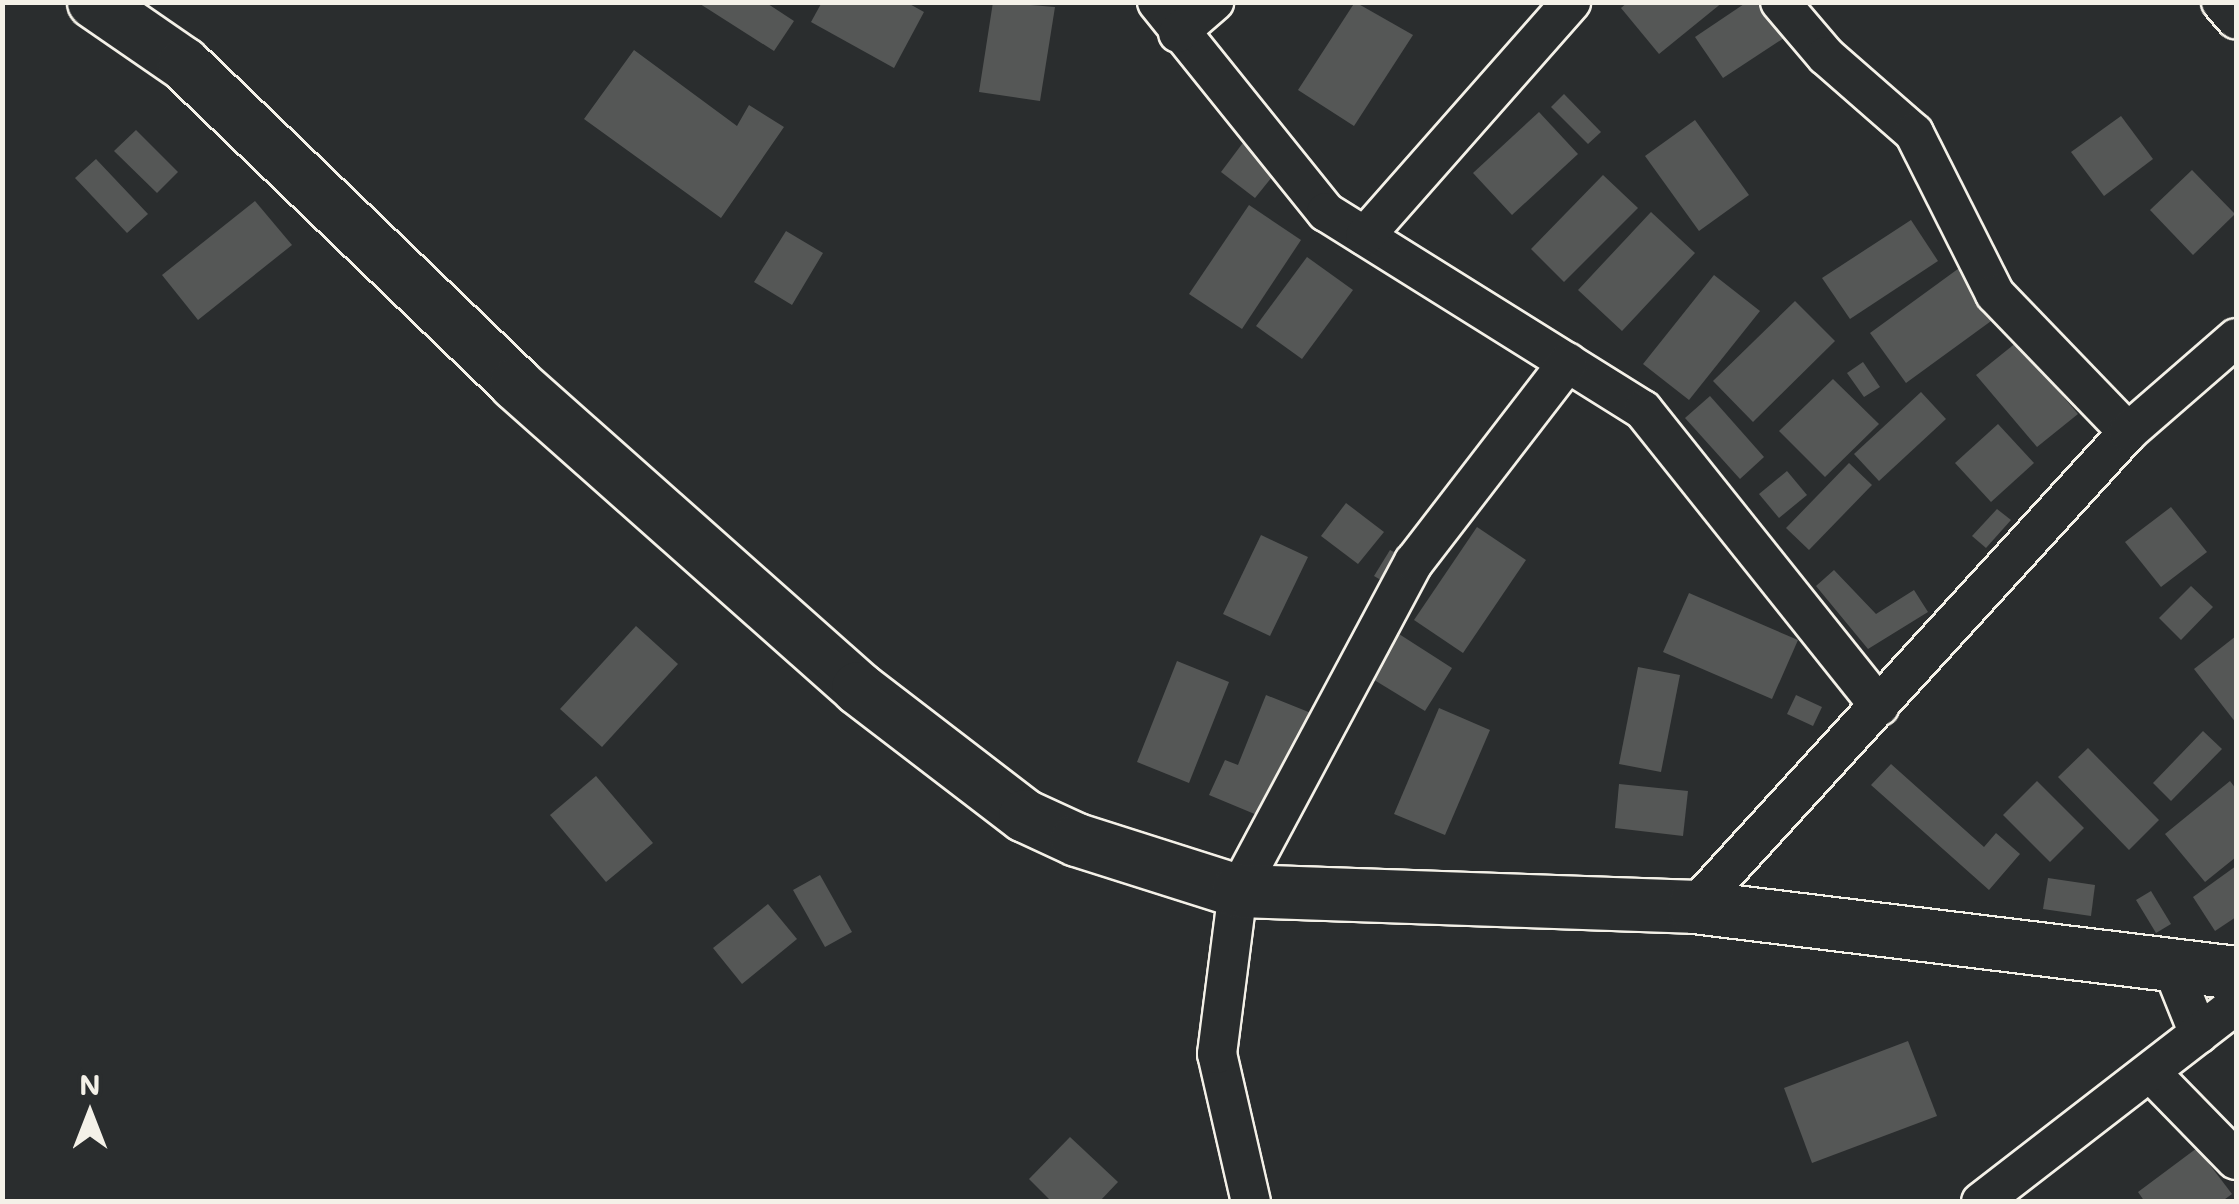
<!DOCTYPE html>
<style>
body{margin:0}
#map{position:relative;width:2239px;height:1204px;overflow:hidden;background:#2a2d2e;font-family:Mali,sans-serif}
div>[style]{position:absolute}
[style*='--x']{left:calc(var(--x)*1px);top:calc(var(--y)*1px);width:calc(var(--w)*1px);rotate:calc(var(--a)*1deg)}
.building>*{inset:0;background:#555756}
.roads{filter:drop-shadow(2px 0 #f4f1e8) drop-shadow(-2px 0 #f4f1e8) drop-shadow(0 2px #f4f1e8) drop-shadow(0 -2px #f4f1e8)}
.street>*{height:38px;margin:-19px;padding:0 19px;transform-origin:19px;border-radius:19px;background:#2a2d2e}
.secondary>*{height:52px;margin:-26px;padding:0 26px;transform-origin:26px;border-radius:26px;background:#2a2d2e}
span{translate:-50% -50%;white-space:nowrap;text-align:center;line-height:1.15;-webkit-text-stroke:8px #2a2d2e;paint-order:stroke}
.frame{position:absolute;inset:0;border:5px solid #f4f1e8;pointer-events:none}
.north{position:absolute;left:40px;top:1064px;width:100px;height:100px;-webkit-text-stroke:8px #2a2d2e;paint-order:stroke;rotate:0deg;font-size:28px;font-weight:700;line-height:40px;text-align:center;color:#f4f1e8}
.north::after{content:'';display:block;margin:auto;width:35px;height:45px;background:#f4f1e8;clip-path:polygon(50% 0,100% 100%,50% 72%,0 100%)}
</style>
<div id="map">
<div class="building">
<i style="clip-path:polygon(697px 2px,765px 2px,794px 21px,774px 51px)"></i>
<i style="clip-path:polygon(822px 2px,906px 2px,924px 12px,894px 68px,811px 22px)"></i>
<i style="clip-path:polygon(993px 2px,1055px 7px,1040px 101px,979px 92px)"></i>
<i style="clip-path:polygon(1355px 2px,1413px 35px,1354px 126px,1298px 90px)"></i>
<i style="clip-path:polygon(1628px 2px,1723px 2px,1659px 54px,1621px 8px)"></i>
<i style="clip-path:polygon(1747px 2px,1769px 2px,1790px 34px,1723px 78px,1695px 37px)"></i>
<i style="clip-path:polygon(634px 50px,737px 126px,749px 105px,784px 127px,721px 218px,584px 119px)"></i>
<i style="clip-path:polygon(1564px 94px,1601px 132px,1588px 144px,1551px 107px)"></i>
<i style="clip-path:polygon(1539px 112px,1578px 154px,1512px 215px,1473px 173px)"></i>
<i style="clip-path:polygon(2121px 116px,2153px 159px,2104px 196px,2071px 152px)"></i>
<i style="clip-path:polygon(1695px 120px,1749px 195px,1699px 231px,1645px 156px)"></i>
<i style="clip-path:polygon(136px 130px,178px 172px,157px 193px,114px 151px)"></i>
<i style="clip-path:polygon(1245px 140px,1280px 167px,1255px 198px,1221px 172px)"></i>
<i style="clip-path:polygon(96px 159px,148px 214px,127px 233px,75px 178px)"></i>
<i style="clip-path:polygon(2192px 170px,2235px 214px,2193px 255px,2150px 210px)"></i>
<i style="clip-path:polygon(1603px 175px,1638px 208px,1564px 282px,1531px 249px)"></i>
<i style="clip-path:polygon(255px 201px,292px 245px,198px 320px,162px 275px)"></i>
<i style="clip-path:polygon(1249px 205px,1301px 240px,1242px 329px,1189px 294px)"></i>
<i style="clip-path:polygon(1651px 212px,1695px 253px,1622px 331px,1578px 290px)"></i>
<i style="clip-path:polygon(1911px 220px,1938px 261px,1850px 319px,1822px 278px)"></i>
<i style="clip-path:polygon(786px 231px,823px 253px,792px 305px,754px 282px)"></i>
<i style="clip-path:polygon(1307px 257px,1353px 290px,1302px 359px,1256px 326px)"></i>
<i style="clip-path:polygon(1962px 266px,1998px 316px,1906px 383px,1870px 333px)"></i>
<i style="clip-path:polygon(1714px 275px,1760px 311px,1689px 400px,1643px 364px)"></i>
<i style="clip-path:polygon(1795px 301px,1835px 341px,1753px 422px,1713px 381px)"></i>
<i style="clip-path:polygon(2017px 342px,2078px 414px,2037px 447px,1976px 375px)"></i>
<i style="clip-path:polygon(1863px 362px,1880px 387px,1864px 397px,1847px 373px)"></i>
<i style="clip-path:polygon(1833px 379px,1879px 424px,1825px 477px,1779px 431px)"></i>
<i style="clip-path:polygon(1921px 392px,1946px 419px,1879px 481px,1854px 454px)"></i>
<i style="clip-path:polygon(1710px 396px,1764px 457px,1740px 479px,1685px 418px)"></i>
<i style="clip-path:polygon(1998px 424px,2034px 463px,1991px 502px,1955px 463px)"></i>
<i style="clip-path:polygon(1849px 463px,1872px 485px,1809px 550px,1786px 528px)"></i>
<i style="clip-path:polygon(1787px 471px,1807px 495px,1779px 518px,1759px 494px)"></i>
<i style="clip-path:polygon(1346px 503px,1384px 532px,1358px 564px,1321px 536px)"></i>
<i style="clip-path:polygon(2171px 507px,2207px 552px,2161px 587px,2125px 542px)"></i>
<i style="clip-path:polygon(1997px 509px,2011px 520px,1986px 548px,1972px 536px)"></i>
<i style="clip-path:polygon(1477px 527px,1526px 560px,1463px 653px,1414px 620px)"></i>
<i style="clip-path:polygon(1261px 535px,1308px 557px,1270px 636px,1223px 614px)"></i>
<i style="clip-path:polygon(1390px 550px,1407px 559px,1391px 586px,1374px 576px)"></i>
<i style="clip-path:polygon(1834px 570px,1876px 614px,1914px 590px,1928px 612px,1868px 649px,1816px 586px)"></i>
<i style="clip-path:polygon(2191px 586px,2213px 607px,2181px 640px,2159px 618px)"></i>
<i style="clip-path:polygon(1689px 593px,1798px 640px,1772px 699px,1663px 652px)"></i>
<i style="clip-path:polygon(636px 626px,678px 664px,602px 747px,560px 709px)"></i>
<i style="clip-path:polygon(1399px 634px,1452px 668px,1425px 711px,1371px 678px)"></i>
<i style="clip-path:polygon(2236px 636px,2236px 723px,2194px 669px)"></i>
<i style="clip-path:polygon(1177px 661px,1229px 682px,1189px 783px,1137px 762px)"></i>
<i style="clip-path:polygon(1638px 667px,1680px 675px,1661px 772px,1619px 764px)"></i>
<i style="clip-path:polygon(1266px 695px,1316px 715px,1274px 822px,1209px 795px,1225px 760px,1238px 765px)"></i>
<i style="clip-path:polygon(1796px 695px,1822px 707px,1813px 726px,1787px 714px)"></i>
<i style="clip-path:polygon(1439px 708px,1490px 730px,1445px 835px,1394px 814px)"></i>
<i style="clip-path:polygon(2203px 731px,2222px 749px,2171px 801px,2153px 783px)"></i>
<i style="clip-path:polygon(2088px 748px,2159px 820px,2129px 850px,2058px 777px)"></i>
<i style="clip-path:polygon(1891px 764px,1984px 847px,1996px 833px,2020px 854px,1989px 890px,1871px 785px)"></i>
<i style="clip-path:polygon(596px 776px,653px 843px,606px 882px,550px 815px)"></i>
<i style="clip-path:polygon(2037px 781px,2084px 828px,2050px 862px,2003px 815px)"></i>
<i style="clip-path:polygon(2230px 781px,2236px 789px,2236px 857px,2205px 882px,2165px 834px)"></i>
<i style="clip-path:polygon(1619px 784px,1688px 791px,1683px 836px,1615px 828px)"></i>
<i style="clip-path:polygon(2236px 866px,2236px 917px,2215px 931px,2193px 897px)"></i>
<i style="clip-path:polygon(820px 875px,852px 932px,825px 947px,793px 890px)"></i>
<i style="clip-path:polygon(2048px 878px,2095px 885px,2091px 916px,2043px 909px)"></i>
<i style="clip-path:polygon(2151px 891px,2171px 924px,2156px 933px,2136px 900px)"></i>
<i style="clip-path:polygon(768px 904px,797px 939px,742px 984px,713px 948px)"></i>
<i style="clip-path:polygon(1908px 1041px,1937px 1116px,1812px 1163px,1784px 1088px)"></i>
<i style="clip-path:polygon(1070px 1137px,1118px 1182px,1099px 1202px,1052px 1202px,1029px 1179px)"></i>
<i style="clip-path:polygon(2197px 1148px,2232px 1194px,2221px 1202px,2145px 1202px,2138px 1192px)"></i>
</div>
<div class="roads">
<div class="street">
<i style="--x:1157;--y:2;--w:270;--a:51.2"></i>
<i style="--x:1326;--y:212;--w:374;--a:32"></i>
<i style="--x:1643;--y:410;--w:379;--a:51.4"></i>
<i style="--x:1780;--y:2;--w:71;--a:49.6"></i>
<i style="--x:1826;--y:56;--w:117;--a:41.2"></i>
<i style="--x:1914;--y:133;--w:180;--a:63.3"></i>
<i style="--x:1995;--y:294;--w:192;--a:46.1"></i>
<i style="--x:2221;--y:2;--w:23;--a:49"></i>
<i style="--x:1178;--y:33;--w:48;--a:-40.7"></i>
<i style="--x:1365;--y:236;--w:312;--a:-48.6"></i>
<i style="--x:1694;--y:907;--w:643;--a:-47.58"></i>
<i style="--x:2128;--y:432;--w:143;--a:-41"></i>
<i style="--x:2172;--y:967;--w:72;--a:68.1"></i>
<i style="--x:2152;--y:1074;--w:120;--a:45.7"></i>
<i style="--x:1251;--y:1202;--w:152;--a:-102.9"></i>
<i style="--x:1217;--y:1054;--w:164;--a:-82.7"></i>
<i style="--x:1238;--y:891;--w:373;--a:-61.9"></i>
<i style="--x:1414;--y:562;--w:252;--a:-52.4"></i>
<i style="--x:1981;--y:1202;--w:322;--a:-37.7"></i>
</div>
<div class="secondary">
<i style="--x:94;--y:2;--w:109;--a:34.6"></i>
<i style="--x:184;--y:64;--w:461;--a:43.9"></i>
<i style="--x:516;--y:384;--w:458;--a:41.6"></i>
<i style="--x:858;--y:688;--w:210;--a:37.5"></i>
<i style="--x:1025;--y:816;--w:57;--a:24.8"></i>
<i style="--x:1077;--y:840;--w:169;--a:17.6"></i>
<i style="--x:1238;--y:891;--w:456;--a:2"></i>
<i style="--x:1694;--y:907;--w:546;--a:6.94"></i>
</div>
</div>
<div class="frame"></div>
<div class="north">N</div>
</div>
